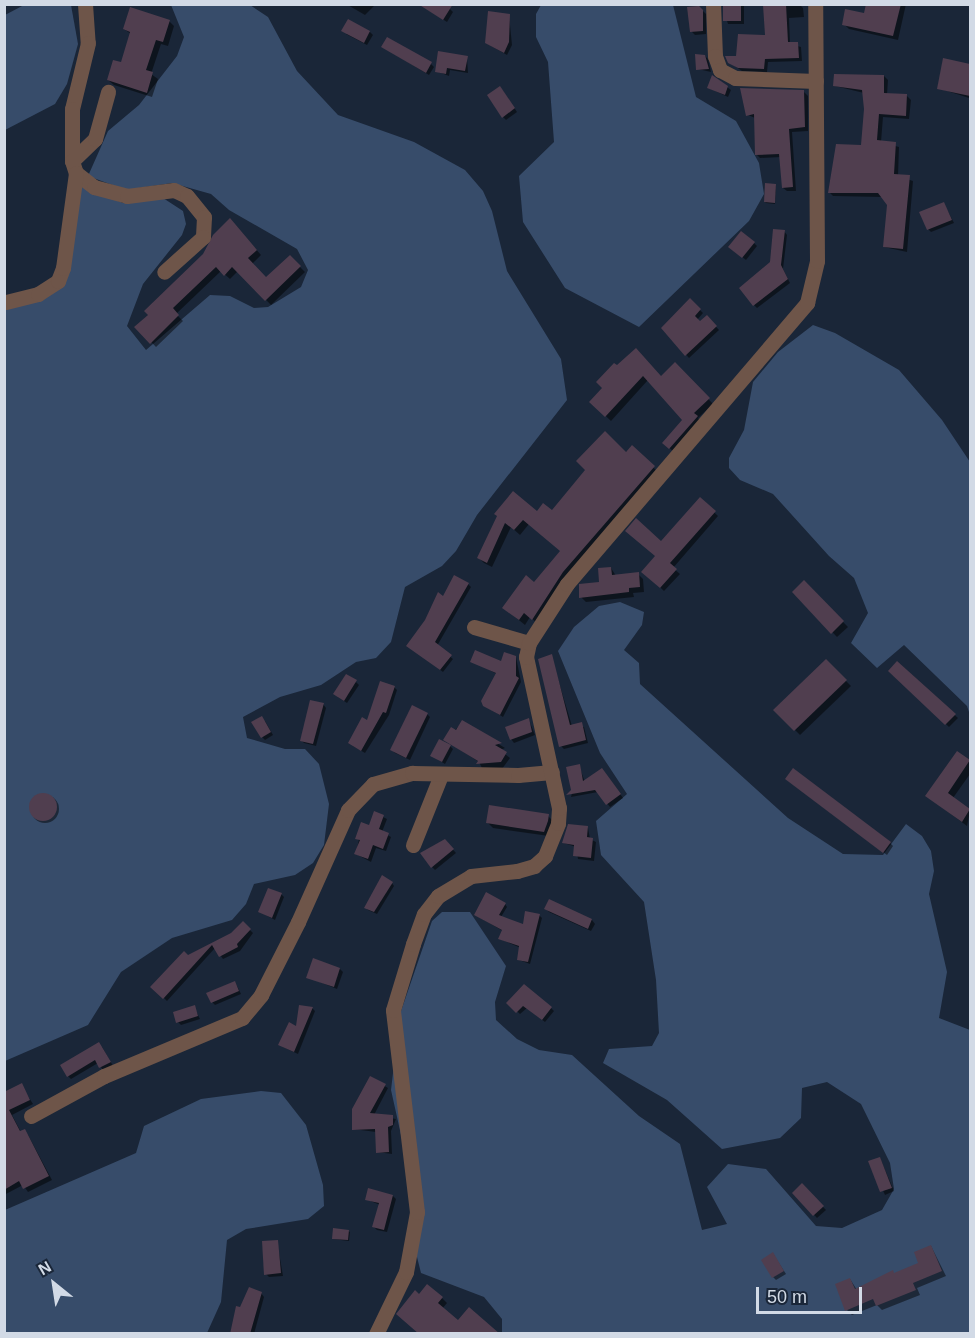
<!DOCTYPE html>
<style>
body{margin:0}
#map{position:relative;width:975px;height:1338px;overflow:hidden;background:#1a2638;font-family:Helvetica,sans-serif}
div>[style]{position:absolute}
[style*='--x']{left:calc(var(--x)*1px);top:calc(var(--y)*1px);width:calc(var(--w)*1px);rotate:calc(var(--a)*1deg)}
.green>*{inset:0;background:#374c6a}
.shadow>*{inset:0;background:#0007}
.round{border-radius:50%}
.building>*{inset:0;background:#503e4f}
.minor>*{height:15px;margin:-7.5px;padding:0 7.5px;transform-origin:7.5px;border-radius:7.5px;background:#6e5549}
span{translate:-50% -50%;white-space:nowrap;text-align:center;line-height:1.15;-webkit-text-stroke:4.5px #1a2638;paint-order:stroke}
.frame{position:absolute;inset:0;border:6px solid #d2dae6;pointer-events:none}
.north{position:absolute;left:24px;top:1254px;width:60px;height:60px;-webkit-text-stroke:4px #1a2638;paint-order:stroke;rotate:330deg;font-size:16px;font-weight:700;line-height:24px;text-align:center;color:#d2dae6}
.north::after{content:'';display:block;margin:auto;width:21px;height:27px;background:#d2dae6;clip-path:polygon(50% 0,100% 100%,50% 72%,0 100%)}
.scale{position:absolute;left:756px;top:1287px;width:106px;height:27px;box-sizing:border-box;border:3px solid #d2dae6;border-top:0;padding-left:8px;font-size:18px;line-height:21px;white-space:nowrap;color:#d2dae6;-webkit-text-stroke:4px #1a2638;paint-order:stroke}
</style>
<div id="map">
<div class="green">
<i style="clip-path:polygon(24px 5px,71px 5px,78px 44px,67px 84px,55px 104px,5px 130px,5px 15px)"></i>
<i style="clip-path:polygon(171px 5px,250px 5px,268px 17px,297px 71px,338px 115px,414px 142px,465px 170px,483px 191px,492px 211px,507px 271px,561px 359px,567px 400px,477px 515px,456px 551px,442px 566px,405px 587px,391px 642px,376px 658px,356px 662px,321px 685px,280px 697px,243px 717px,247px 738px,285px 749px,305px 749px,319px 764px,329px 804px,324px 845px,313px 863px,295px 875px,254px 884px,246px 904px,232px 920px,172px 938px,121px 972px,88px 1025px,5px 1061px,5px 307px,49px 295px,81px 185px,123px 203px,163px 198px,183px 211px,186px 224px,182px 235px,143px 284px,127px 326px,146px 350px,210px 295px,230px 296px,254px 308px,268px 307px,301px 287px,308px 270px,297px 249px,229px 210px,211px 194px,172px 183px,126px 190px,88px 176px,108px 131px,139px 105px,177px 56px,184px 37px)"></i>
<i style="clip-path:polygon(541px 5px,673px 5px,696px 97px,736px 121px,759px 163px,764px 194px,749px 221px,639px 327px,565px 288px,523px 222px,519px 176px,554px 142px,548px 62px,536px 37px,536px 14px)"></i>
<i style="clip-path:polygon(813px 325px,835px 333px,899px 370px,942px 420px,970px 462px,970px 715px,967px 706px,904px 645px,877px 668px,851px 643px,868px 613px,854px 578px,829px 556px,773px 494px,740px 480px,729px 468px,729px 458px,744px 430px,753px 382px,778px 352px)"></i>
<i style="clip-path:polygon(620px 602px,644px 612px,642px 625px,624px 650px,639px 663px,640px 684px,788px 818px,843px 854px,883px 855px,906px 824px,922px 836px,931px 851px,934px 871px,929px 894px,947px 972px,939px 1018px,970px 1030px,970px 1333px,502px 1333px,502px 1319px,484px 1297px,421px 1273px,416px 1253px,419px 1216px,391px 1090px,400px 1014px,432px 921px,442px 912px,470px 912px,506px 966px,495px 1002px,496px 1020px,517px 1039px,539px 1050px,572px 1055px,639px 1116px,680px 1144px,702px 1230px,727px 1224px,707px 1187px,728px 1164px,766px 1169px,816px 1226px,842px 1228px,882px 1210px,894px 1189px,890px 1163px,861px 1104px,827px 1082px,802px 1088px,801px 1118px,780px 1138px,722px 1149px,667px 1100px,603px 1063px,609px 1049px,652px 1046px,659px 1033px,656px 980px,644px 902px,601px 855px,596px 821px,627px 794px,600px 753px,558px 651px,574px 627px,599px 606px)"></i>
<i style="clip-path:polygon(261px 1091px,281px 1093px,306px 1125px,323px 1185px,324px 1206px,308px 1219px,246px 1229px,227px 1240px,221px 1302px,207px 1333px,5px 1333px,5px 1210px,136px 1153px,144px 1126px,201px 1099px)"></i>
</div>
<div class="shadow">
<i style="clip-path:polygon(346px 4px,375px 4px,375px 5px,365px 15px)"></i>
<i style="clip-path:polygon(419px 4px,450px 9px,453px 12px,447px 22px)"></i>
<i style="clip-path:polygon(722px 4px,744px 4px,744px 24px,728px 24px)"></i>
<i style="clip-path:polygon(764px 4px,800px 5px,803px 8px,804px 17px,789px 18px,790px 44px,801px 47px,802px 61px,768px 62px,767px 72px,742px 71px,729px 62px,766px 37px)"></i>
<i style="clip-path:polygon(867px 4px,906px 4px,898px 40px,849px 29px,844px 24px,865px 15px)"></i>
<i style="clip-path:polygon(699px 7px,706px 14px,706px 34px,695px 35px,692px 32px)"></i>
<i style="clip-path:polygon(509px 15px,512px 45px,507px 55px,486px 43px)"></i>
<i style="clip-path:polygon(169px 21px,174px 26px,168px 46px,161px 44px,151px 74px,158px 79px,152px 97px,114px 85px,108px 80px,121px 64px,131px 34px,124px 29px)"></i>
<i style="clip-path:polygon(370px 32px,373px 35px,367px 45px,346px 34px)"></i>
<i style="clip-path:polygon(383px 47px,431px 64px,434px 67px,429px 75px)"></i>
<i style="clip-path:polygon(705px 56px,708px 59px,711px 72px,698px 69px)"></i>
<i style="clip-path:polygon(467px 58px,468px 73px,450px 70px,449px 76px,436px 71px)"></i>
<i style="clip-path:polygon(945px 60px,970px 66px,970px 105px,969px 98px,938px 88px)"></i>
<i style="clip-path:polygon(884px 76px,888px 80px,887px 95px,907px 96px,911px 100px,909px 119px,883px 117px,881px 142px,899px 147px,898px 176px,913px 181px,907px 252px,884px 247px,888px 204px,882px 197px,833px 196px,829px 192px,862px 147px,865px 109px,864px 93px,835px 86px)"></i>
<i style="clip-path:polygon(727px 87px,731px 90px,728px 97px,709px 88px)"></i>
<i style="clip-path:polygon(503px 91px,517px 112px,506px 120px,503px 117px)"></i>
<i style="clip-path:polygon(804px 92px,808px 96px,808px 131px,792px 132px,796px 191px,787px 191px,783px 188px,781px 157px,760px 158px,756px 154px,755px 118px,748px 115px)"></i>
<i style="clip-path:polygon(776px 185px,775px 204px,766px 203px,765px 202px)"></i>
<i style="clip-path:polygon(944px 204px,954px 223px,931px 232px,928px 229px)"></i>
<i style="clip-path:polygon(235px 225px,261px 255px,252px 264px,266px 279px,290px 257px,305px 272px,271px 305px,238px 271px,230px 279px,221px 271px,176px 314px,183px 321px,156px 347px,137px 327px)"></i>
<i style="clip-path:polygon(784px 231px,787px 235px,783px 269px,790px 283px,757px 308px,754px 305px)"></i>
<i style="clip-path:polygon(754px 243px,757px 246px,746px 260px,733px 250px)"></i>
<i style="clip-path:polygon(690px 300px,703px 313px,697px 320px,700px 323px,707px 317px,719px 330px,689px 358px,663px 328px)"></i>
<i style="clip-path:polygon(675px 364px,713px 404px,698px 418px,701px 422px,675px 453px,664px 443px,684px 420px,648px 380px,611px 421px,591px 402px,604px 388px,614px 365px,662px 378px)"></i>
<i style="clip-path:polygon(632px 447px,659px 473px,538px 624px,530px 617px,525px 625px,504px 608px,534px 584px,561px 551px,529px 524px,520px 535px,511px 527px,492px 567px,484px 563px,479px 558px,498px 516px,552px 512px)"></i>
<i style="clip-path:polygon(700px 499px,718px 516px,673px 568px,680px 574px,664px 591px,643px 571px,657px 557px,661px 543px)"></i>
<i style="clip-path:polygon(611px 568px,616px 576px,638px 574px,643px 579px,644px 592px,633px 593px,634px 597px,586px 602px,581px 597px,601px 584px)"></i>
<i style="clip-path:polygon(804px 582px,848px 627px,837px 637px,794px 592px)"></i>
<i style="clip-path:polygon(468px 584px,471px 587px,437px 646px,453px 659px,443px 672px,411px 648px,444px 598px)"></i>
<i style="clip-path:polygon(551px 656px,572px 726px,584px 727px,588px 743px,564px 749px,561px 746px)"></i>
<i style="clip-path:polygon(516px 657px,521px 682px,503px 717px,484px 705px,497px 674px,472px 661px,502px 663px)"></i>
<i style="clip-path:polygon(826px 661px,851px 686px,800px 735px,775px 710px)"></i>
<i style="clip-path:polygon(897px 663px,958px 718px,949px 727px,890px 671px)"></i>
<i style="clip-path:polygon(356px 682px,359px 685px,347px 703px,338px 697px)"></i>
<i style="clip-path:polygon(394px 687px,397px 690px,389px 715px,365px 753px,353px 746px)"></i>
<i style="clip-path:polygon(323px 704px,326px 708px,316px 746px,304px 743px,301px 740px)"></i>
<i style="clip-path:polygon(427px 714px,430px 717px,410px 760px,395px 753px,392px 750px)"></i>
<i style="clip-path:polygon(529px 720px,535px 735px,514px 743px,511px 739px)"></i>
<i style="clip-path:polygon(265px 721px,273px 735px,265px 740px,262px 737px)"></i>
<i style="clip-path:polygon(463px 722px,505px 748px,500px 750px,510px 758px,502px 769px,482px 768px,479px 762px,445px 740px)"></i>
<i style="clip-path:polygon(450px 746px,453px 749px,445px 764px,432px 756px)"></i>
<i style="clip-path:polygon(957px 753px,970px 762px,970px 774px,953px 798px,970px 811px,967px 826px,927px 796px)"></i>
<i style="clip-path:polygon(579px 766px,585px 782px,605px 773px,623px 798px,610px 807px,598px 792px,571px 797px)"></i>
<i style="clip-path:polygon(794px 770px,890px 843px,893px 846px,887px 855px,790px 782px)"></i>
<i class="round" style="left:31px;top:795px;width:28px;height:28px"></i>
<i style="clip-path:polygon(375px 813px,387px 819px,382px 832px,391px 837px,386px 851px,376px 848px,371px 862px,356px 854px,362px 824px,370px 827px)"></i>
<i style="clip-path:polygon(548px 816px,553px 821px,549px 836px,493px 828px,488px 823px)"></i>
<i style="clip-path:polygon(588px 828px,590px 839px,596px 842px,594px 861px,578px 859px,576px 847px,564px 843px)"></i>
<i style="clip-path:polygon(448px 844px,456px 853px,435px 870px,432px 867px)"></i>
<i style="clip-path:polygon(392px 883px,394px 886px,377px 914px,368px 910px,366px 908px)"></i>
<i style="clip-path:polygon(281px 894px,284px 897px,275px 920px,260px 912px)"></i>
<i style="clip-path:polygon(549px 901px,592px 920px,595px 924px,591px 931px,549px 912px,546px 909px)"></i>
<i style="clip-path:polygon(505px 904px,507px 907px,501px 917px,524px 926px,539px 915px,542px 918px,530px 964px,519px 960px,521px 948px,500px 939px,503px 931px,479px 917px)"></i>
<i style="clip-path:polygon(243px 923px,253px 933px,240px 951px,223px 959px,215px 948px,167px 1001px,153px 987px,187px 957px,232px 935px)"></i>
<i style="clip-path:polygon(340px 969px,343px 972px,337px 989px,308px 977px)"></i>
<i style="clip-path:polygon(235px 982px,241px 994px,215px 1005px,212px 1002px)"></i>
<i style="clip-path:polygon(508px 1003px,551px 1008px,554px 1011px,545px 1022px,527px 1008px,520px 1014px)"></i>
<i style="clip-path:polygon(194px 1007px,200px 1019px,181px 1025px,178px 1022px)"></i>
<i style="clip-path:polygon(312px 1008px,315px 1011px,298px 1054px,283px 1047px,280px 1044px)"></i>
<i style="clip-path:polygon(102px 1047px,113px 1066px,103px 1070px,98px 1063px,71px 1079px,68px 1076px)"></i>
<i style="clip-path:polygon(371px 1078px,388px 1088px,374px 1115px,396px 1119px,391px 1131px,392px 1154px,377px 1152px,376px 1132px,353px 1129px)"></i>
<i style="clip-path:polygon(21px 1085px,33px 1104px,12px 1115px,21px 1132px,28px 1135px,52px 1180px,28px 1192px,23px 1185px,4px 1195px,4px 1093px)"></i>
<i style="clip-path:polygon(880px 1158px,894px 1191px,885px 1195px,870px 1162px)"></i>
<i style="clip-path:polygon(802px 1185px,826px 1210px,817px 1218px,794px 1193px)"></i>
<i style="clip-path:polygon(393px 1196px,396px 1199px,387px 1232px,377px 1230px,374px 1227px,380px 1205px,366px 1199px)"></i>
<i style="clip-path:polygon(350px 1232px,349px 1241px,333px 1239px,348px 1231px)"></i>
<i style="clip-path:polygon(277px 1241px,283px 1276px,269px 1277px,266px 1274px)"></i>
<i style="clip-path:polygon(931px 1246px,946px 1276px,917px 1288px,920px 1295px,882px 1310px,877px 1305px,852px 1315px,847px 1310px,850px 1279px,857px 1290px,920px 1264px)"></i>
<i style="clip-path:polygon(773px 1254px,786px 1274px,776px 1280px,773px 1277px)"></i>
<i style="clip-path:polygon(261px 1293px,264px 1297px,254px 1334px,232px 1334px,241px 1309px)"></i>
<i style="clip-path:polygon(419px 1296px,442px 1298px,447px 1303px,442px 1309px,458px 1322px,494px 1330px,420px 1334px)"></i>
</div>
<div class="building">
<i style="clip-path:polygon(418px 4px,453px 4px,443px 20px)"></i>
<i style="clip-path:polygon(723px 4px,741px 4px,741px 21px,723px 21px)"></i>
<i style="clip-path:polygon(786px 4px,788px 42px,798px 42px,799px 58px,765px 59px,764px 69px,738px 68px,728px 63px,725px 56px,736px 56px,738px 34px,765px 35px,763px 5px)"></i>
<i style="clip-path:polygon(866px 4px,901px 4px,893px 36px,842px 25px,845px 9px,864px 13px)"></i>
<i style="clip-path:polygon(699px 6px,703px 10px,703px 31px,690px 32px,687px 7px)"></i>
<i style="clip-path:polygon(130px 7px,170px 20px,163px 42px,156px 40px,146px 70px,153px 72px,147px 93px,107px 80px,113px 60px,121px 62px,130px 32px,123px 29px)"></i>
<i style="clip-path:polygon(488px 11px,510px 14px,509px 42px,504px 53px,485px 43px)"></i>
<i style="clip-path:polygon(348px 19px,370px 31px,364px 43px,341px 31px)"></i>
<i style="clip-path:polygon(387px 37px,432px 62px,426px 73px,381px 47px)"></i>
<i style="clip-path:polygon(438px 51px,468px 56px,465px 71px,447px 68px,446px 74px,435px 72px)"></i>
<i style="clip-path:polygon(695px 54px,705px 55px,709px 69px,696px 70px)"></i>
<i style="clip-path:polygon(943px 58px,970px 64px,970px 96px,937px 89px)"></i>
<i style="clip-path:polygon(834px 74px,884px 75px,884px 93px,907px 94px,906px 116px,879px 114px,877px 140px,896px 142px,894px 174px,910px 175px,903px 249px,883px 247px,887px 205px,878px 193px,828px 193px,836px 144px,861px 145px,864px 109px,862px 90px,833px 86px)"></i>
<i style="clip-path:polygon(712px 75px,728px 86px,725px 95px,707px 88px)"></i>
<i style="clip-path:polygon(500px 86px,515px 108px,502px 118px,487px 95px)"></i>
<i style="clip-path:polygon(740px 88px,804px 90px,805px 127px,789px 129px,793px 187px,782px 188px,779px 154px,755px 155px,754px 114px,746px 116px)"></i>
<i style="clip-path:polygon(765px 183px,776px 184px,775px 203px,764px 202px)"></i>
<i style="clip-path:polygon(944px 202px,952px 220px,927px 230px,919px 212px)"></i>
<i style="clip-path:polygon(230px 218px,257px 250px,248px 258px,266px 277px,290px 255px,301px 266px,265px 301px,232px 267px,224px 276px,216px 267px,173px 308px,179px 315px,150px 344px,134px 327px,148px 315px,144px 311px,203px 254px,213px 235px)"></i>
<i style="clip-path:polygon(773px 229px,785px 230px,781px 265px,788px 279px,753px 306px,739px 288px,770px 262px)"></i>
<i style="clip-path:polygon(741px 231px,755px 242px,742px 258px,728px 247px)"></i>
<i style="clip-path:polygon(690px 298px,701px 309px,695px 316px,700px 321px,707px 315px,717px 326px,685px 356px,661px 328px)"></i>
<i style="clip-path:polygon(636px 348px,661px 376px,675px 362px,710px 398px,694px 413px,698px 416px,669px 449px,662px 443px,682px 420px,643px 376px,605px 417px,589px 402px,602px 388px,596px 382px,614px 363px,617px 365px)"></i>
<i style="clip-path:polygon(605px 431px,626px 452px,632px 445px,655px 466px,563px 572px,532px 620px,524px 613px,519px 620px,502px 608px,526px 575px,534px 582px,560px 551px,523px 520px,514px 530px,505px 523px,487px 563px,477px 558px,497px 516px,494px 514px,513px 491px,537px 511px,543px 503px,552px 510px,585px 470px,576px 461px)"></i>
<i style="clip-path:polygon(700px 497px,716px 511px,670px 563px,677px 569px,660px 588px,641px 572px,655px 556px,625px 531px,636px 518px,661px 541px)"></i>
<i style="clip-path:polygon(611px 567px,612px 575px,639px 572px,640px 587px,629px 588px,629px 592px,579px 598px,579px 584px,599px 582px,598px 568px)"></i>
<i style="clip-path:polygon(454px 575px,469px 583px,435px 642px,452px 655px,440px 670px,406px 646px,425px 620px,438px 592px,443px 596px)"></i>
<i style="clip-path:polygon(804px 580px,844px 621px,831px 634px,792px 592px)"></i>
<i style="clip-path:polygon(475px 650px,501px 661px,504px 652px,516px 656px,516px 676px,519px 678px,500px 715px,483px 706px,481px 701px,496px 673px,470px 662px)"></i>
<i style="clip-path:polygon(552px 654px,570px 725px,582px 722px,586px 740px,559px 747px,538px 659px)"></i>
<i style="clip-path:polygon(826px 659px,847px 680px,794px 731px,773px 710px)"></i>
<i style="clip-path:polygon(897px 661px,956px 714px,945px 725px,888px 671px)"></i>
<i style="clip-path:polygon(346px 674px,357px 680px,344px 701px,333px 694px)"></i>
<i style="clip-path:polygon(380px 681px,395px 686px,386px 713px,383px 712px,361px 751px,348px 743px,362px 717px,367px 720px)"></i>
<i style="clip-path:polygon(310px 700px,324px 703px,313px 744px,300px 741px)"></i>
<i style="clip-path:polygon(412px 705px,428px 713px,406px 758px,390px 750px)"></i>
<i style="clip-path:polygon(262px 716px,271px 732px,261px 738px,251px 722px)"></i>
<i style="clip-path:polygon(529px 718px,532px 732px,510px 740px,505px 727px)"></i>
<i style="clip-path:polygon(462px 720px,502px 743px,495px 745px,507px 752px,501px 762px,476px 764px,478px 761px,443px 740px,451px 727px,456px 730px)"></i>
<i style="clip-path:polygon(439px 739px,451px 745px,442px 762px,430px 756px)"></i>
<i style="clip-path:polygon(957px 751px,970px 760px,948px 793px,970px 809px,962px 822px,925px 796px)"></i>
<i style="clip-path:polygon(580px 764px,583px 781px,602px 768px,621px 794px,606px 805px,595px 790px,566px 795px,571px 790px,566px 767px)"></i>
<i style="clip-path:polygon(793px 768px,891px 842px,883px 853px,785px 779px)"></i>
<i class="round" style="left:29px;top:793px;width:28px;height:28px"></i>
<i style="clip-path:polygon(489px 805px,549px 814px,548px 821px,544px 832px,486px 823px)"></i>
<i style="clip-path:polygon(374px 811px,384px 815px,379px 829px,389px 833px,383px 849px,373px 845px,368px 859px,354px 854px,360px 840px,355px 839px,361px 822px,369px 825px)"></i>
<i style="clip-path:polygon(568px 824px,588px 826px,587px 837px,593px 838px,591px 858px,573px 856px,574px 845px,562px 843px)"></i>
<i style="clip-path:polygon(445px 839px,454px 849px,431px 868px,420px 853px)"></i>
<i style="clip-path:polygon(382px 875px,393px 882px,374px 912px,364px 908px)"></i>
<i style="clip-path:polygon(268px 888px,282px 893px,272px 918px,258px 912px)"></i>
<i style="clip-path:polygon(486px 892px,506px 903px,499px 915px,523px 924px,525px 911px,540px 914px,528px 962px,517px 960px,519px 946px,498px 939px,502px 930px,474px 915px)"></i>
<i style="clip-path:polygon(549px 899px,592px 919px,588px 929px,544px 909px)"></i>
<i style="clip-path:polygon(243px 921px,251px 929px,237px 944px,238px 947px,219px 957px,212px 945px,163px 999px,150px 987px,184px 951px,188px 955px,231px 933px)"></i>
<i style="clip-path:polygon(313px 958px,340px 968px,334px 987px,306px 978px)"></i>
<i style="clip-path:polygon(235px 981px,239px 991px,211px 1003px,206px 993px)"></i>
<i style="clip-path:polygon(524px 984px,552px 1007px,542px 1020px,523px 1006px,516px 1013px,506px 1003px)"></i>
<i style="clip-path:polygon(195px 1005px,198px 1016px,176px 1023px,173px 1012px)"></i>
<i style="clip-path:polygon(299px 1005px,313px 1007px,294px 1052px,278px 1045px,289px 1022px,296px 1026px)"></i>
<i style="clip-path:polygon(99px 1042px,111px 1062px,99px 1068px,95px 1060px,67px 1077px,60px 1065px)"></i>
<i style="clip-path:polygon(370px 1076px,386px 1084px,370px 1113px,393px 1115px,393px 1125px,388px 1127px,389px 1152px,376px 1153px,375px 1129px,352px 1130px,352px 1109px)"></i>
<i style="clip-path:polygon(22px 1083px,30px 1100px,9px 1110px,20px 1131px,25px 1129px,49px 1176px,23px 1189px,19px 1181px,4px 1190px,4px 1092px)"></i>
<i style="clip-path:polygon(880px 1157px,892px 1188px,880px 1192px,868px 1161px)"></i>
<i style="clip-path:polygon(802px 1183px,824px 1206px,813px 1216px,792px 1193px)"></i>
<i style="clip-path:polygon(368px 1188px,393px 1195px,384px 1230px,372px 1227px,379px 1203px,365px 1200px)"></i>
<i style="clip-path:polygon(333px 1228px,349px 1230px,348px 1240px,332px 1239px)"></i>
<i style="clip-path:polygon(278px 1240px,281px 1273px,264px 1275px,262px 1241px)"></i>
<i style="clip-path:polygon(931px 1245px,942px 1271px,913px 1283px,916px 1290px,876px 1306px,873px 1299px,845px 1311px,835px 1284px,850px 1278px,855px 1289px,893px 1270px,894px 1273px,918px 1263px,914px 1252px)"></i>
<i style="clip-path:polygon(773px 1252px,784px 1271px,772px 1278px,761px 1260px)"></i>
<i style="clip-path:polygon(427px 1284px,443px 1297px,438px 1303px,458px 1320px,469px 1307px,500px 1334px,419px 1334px,396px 1314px,415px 1290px,419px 1294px)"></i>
<i style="clip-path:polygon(249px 1287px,262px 1292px,250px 1334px,230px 1334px,236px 1306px,240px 1307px)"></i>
</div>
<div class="minor">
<i style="--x:85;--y:4;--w:39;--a:86"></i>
<i style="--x:88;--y:43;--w:68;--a:103.6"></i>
<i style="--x:72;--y:109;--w:52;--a:90"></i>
<i style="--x:72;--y:161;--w:13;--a:72"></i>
<i style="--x:76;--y:173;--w:23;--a:38"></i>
<i style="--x:94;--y:187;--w:34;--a:15"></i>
<i style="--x:127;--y:196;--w:47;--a:-7.3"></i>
<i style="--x:174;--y:190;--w:14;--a:25"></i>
<i style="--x:187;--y:196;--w:27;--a:51"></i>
<i style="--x:204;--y:217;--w:20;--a:93"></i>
<i style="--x:203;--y:237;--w:52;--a:138.1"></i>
<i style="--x:713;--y:4;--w:52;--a:87.8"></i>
<i style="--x:715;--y:56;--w:15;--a:70"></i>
<i style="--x:720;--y:70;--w:17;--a:28"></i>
<i style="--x:735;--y:78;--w:81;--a:2.1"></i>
<i style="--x:72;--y:161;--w:32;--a:-44"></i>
<i style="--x:95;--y:139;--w:49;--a:-74.5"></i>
<i style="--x:6;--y:302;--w:33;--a:-14"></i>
<i style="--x:38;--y:294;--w:24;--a:-33"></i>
<i style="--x:58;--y:281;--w:14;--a:-69"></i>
<i style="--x:63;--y:268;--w:96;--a:-82.2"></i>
<i style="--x:474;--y:627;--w:57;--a:16.2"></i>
<i style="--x:413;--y:845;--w:75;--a:-68.2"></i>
<i style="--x:31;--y:1116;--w:83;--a:-28.7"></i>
<i style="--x:104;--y:1076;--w:150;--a:-22.8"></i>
<i style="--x:242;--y:1018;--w:30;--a:-50"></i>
<i style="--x:261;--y:995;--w:82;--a:-63.1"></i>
<i style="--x:298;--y:922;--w:123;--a:-65.9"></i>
<i style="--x:348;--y:810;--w:36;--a:-46"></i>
<i style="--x:373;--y:784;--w:41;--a:-15.8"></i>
<i style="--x:412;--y:773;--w:106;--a:1.1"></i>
<i style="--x:518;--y:775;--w:34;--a:-5"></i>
<i style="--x:376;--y:1334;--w:69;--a:-64.2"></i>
<i style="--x:406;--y:1272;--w:61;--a:-79.6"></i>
<i style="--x:417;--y:1212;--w:203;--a:-96.8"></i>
<i style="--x:393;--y:1010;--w:69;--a:-73.1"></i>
<i style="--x:413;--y:944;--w:32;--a:-70"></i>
<i style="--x:424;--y:914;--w:23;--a:-52"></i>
<i style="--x:438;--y:896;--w:39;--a:-31"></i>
<i style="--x:471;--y:876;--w:46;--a:-6.2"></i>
<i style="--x:517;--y:871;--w:18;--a:-16"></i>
<i style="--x:534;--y:866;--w:15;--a:-42"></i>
<i style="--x:545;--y:856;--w:35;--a:-68"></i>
<i style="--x:558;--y:823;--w:15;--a:-86"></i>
<i style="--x:559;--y:808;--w:155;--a:-102.3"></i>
<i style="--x:526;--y:657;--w:14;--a:-78"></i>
<i style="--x:529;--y:643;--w:70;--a:-57.2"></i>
<i style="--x:567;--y:584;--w:370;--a:-49.5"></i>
<i style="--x:807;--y:303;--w:43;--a:-76.6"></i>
<i style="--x:817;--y:261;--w:257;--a:-90.4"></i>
</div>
<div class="frame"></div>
<div class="north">N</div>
<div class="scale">50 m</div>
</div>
